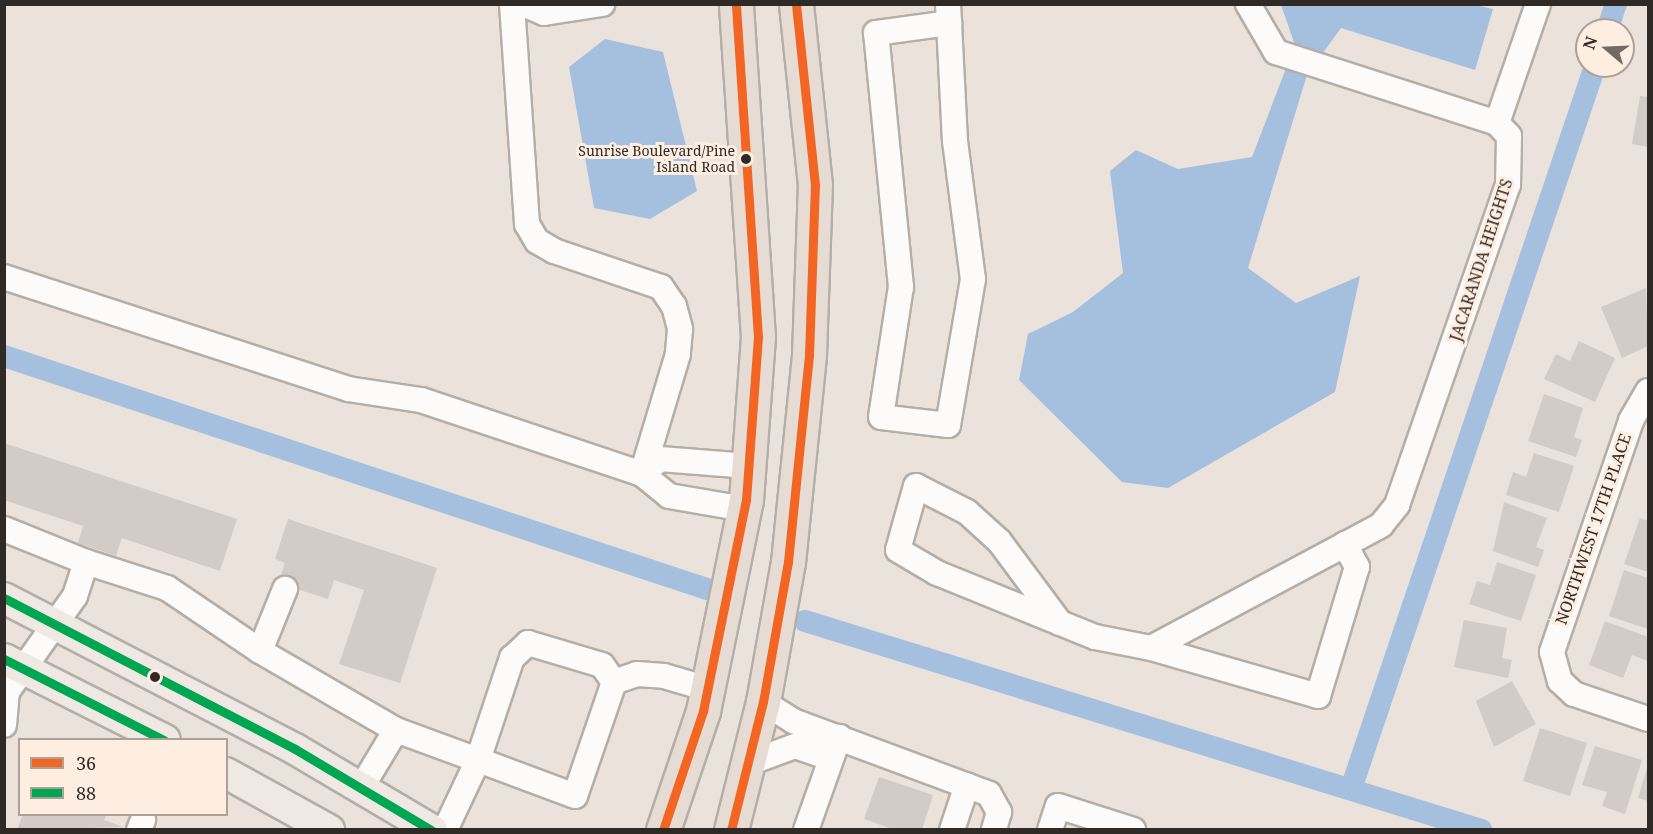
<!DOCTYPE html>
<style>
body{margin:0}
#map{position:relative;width:1653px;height:834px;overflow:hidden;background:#eae2db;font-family:"Noto Serif",serif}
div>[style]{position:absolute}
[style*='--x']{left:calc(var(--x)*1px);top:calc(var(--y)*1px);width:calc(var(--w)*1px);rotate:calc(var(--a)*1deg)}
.water>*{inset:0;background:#a5c0de}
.canal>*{height:22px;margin:-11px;padding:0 11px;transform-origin:11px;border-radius:11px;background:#a5c0de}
.building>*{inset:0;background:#d2cbc6}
.roads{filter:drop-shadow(2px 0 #b4aea8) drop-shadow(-2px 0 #b4aea8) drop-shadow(0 2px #b4aea8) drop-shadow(0 -2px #b4aea8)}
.minor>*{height:24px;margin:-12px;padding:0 12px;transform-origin:12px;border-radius:12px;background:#fcfbfa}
.major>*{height:30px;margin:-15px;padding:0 15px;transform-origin:15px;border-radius:15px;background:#efe8e3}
.highway>*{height:33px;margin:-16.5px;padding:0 16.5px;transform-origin:16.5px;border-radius:16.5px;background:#e7dcd3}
.bus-1>*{height:9px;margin:-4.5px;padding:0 4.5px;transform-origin:4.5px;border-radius:4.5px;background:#f26522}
.bus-2>*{height:9px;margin:-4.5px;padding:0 4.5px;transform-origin:4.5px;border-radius:4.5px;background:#00a651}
.dots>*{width:16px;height:16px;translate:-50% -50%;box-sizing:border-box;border:3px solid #feeee2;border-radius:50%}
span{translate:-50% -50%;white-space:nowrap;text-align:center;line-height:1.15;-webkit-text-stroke:6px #feeee2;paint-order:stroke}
.bus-label{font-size:14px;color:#302a26}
.right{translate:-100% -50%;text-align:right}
.street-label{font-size:16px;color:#302a26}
.frame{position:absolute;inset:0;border:6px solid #302a26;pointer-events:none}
.legend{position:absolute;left:18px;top:738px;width:210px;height:78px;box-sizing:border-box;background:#feeee2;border:2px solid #aca097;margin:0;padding:8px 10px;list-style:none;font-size:18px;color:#302a26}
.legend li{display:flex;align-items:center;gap:12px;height:30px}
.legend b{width:30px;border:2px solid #aca097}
.north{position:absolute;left:1575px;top:18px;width:60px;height:60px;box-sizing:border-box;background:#feeee2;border:2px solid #aca097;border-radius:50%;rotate:289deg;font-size:16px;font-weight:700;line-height:24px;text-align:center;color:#302a26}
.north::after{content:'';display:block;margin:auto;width:21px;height:27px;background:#716a65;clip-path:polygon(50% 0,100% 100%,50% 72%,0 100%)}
</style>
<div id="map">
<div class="water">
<i style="clip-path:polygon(1471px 4px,1493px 9px,1475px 70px,1341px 28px,1307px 75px,1248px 268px,1296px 303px,1360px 276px,1335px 392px,1168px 488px,1122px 482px,1019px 380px,1028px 334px,1073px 312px,1123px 273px,1110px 171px,1136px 150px,1178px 169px,1252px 157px,1295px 45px,1281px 5px)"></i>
<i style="clip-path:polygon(605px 39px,663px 52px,697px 191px,650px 219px,594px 208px,569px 67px)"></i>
</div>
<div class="canal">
<i style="--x:1607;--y:30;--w:28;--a:-71"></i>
<i style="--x:4;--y:356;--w:741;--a:18.34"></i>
<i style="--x:805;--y:621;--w:708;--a:17.18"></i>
<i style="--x:1352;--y:786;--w:760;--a:-71.35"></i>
</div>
<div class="building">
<i style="clip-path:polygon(1640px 96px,1648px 97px,1648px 147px,1632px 144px)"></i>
<i style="clip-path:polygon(1646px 288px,1648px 346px,1622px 358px,1601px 307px)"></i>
<i style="clip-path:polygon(1579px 341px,1615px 358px,1595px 402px,1544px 379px,1556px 354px,1570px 361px)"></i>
<i style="clip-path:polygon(1544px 394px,1583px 408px,1574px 437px,1582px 440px,1576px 457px,1528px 441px)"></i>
<i style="clip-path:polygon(4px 443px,237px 519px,220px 571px,122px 538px,116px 556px,78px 543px,83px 526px,4px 500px)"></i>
<i style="clip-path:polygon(1534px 453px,1574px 466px,1559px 512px,1506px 495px,1513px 472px,1526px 477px)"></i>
<i style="clip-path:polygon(1504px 502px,1547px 518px,1536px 547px,1544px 550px,1538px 567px,1493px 551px)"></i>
<i style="clip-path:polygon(1640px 518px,1648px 521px,1648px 572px,1624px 564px)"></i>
<i style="clip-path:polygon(288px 519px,437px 568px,400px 683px,339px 664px,364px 590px,334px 580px,328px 599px,278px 583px,285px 563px,275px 559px)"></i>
<i style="clip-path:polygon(1497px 562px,1536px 575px,1521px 621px,1469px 604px,1477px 581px,1490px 585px)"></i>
<i style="clip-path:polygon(1624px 570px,1648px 578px,1648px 629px,1609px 616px)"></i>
<i style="clip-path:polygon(1464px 620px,1507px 628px,1502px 658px,1512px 660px,1508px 678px,1454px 667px)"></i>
<i style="clip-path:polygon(1605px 621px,1648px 637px,1648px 661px,1632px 655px,1623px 678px,1589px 665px)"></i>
<i style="clip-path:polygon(1512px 681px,1536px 724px,1494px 747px,1476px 701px)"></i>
<i style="clip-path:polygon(1540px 728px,1587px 743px,1570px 796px,1523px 781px)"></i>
<i style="clip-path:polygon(1595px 746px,1642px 760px,1625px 814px,1602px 806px,1607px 792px,1582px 785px)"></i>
<i style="clip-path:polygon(1648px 765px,1648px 801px,1638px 798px)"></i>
<i style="clip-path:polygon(879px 777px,933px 795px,922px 830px,895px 830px,864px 819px)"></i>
<i style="clip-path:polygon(23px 814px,107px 814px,104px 820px,123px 827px,17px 830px)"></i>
</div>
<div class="roads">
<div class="minor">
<i style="--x:512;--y:4;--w:221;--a:86.1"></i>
<i style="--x:527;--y:224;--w:20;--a:60"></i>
<i style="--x:537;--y:241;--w:20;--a:30"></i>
<i style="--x:554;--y:251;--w:113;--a:18.6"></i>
<i style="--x:661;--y:287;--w:23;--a:56"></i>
<i style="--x:674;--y:306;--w:24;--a:75"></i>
<i style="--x:680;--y:329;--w:25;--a:95"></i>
<i style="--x:678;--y:354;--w:125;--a:106.7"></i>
<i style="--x:523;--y:4;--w:23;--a:23"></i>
<i style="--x:544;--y:13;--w:59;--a:-8.8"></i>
<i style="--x:948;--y:4;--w:19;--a:87"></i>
<i style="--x:949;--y:23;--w:118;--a:87.1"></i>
<i style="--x:955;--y:141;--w:139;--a:82.6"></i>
<i style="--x:973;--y:279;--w:148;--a:99.7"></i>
<i style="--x:948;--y:425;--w:67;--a:-173.2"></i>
<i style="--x:881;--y:417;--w:132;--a:-81.3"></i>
<i style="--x:901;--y:287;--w:255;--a:-95.6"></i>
<i style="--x:876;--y:33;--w:74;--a:-7.8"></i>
<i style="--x:1497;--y:123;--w:126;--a:-71"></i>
<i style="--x:4;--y:277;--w:362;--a:18"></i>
<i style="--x:348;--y:389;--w:74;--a:8.6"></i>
<i style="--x:421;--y:400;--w:233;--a:18.5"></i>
<i style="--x:642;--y:474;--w:35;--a:39"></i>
<i style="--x:669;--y:496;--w:76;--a:9.8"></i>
<i style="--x:1648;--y:391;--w:34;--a:120"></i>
<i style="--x:1631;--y:421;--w:244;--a:108.9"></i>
<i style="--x:1552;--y:652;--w:30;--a:75"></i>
<i style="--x:1560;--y:681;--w:19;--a:43"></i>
<i style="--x:1574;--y:694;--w:78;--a:18.7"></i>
<i style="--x:642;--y:474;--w:23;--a:-40"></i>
<i style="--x:660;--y:459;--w:89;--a:4.5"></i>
<i style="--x:4;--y:529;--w:88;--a:21.9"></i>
<i style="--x:86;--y:562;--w:36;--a:108"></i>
<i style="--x:75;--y:596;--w:123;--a:125.4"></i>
<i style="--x:86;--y:562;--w:85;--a:17.8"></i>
<i style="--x:167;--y:588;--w:112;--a:34.1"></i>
<i style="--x:260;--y:651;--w:157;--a:30.2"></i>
<i style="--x:396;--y:730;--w:68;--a:121.1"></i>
<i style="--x:1060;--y:623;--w:102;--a:-126.6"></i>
<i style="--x:999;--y:541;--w:43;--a:-137.8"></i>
<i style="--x:967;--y:512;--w:57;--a:-153"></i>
<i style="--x:916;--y:486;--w:66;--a:105.7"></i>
<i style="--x:898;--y:550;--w:45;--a:30.5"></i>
<i style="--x:937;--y:573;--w:170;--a:22.1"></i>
<i style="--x:1095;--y:637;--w:57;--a:11.1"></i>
<i style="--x:1151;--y:648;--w:261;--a:-28.1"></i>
<i style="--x:1381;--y:525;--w:26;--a:-51"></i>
<i style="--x:1397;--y:505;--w:339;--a:-70.9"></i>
<i style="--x:1508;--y:185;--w:49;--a:-88.8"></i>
<i style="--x:1509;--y:136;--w:18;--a:-133"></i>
<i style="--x:1497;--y:123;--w:232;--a:-162.2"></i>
<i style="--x:1276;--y:52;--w:56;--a:-120.3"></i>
<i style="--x:528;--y:643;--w:77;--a:16.6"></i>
<i style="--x:602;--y:665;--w:21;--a:55"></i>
<i style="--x:614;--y:682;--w:120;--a:108.9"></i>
<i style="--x:575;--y:796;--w:103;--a:-159.6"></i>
<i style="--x:478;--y:760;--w:108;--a:-71.6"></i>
<i style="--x:512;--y:658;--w:22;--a:-43"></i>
<i style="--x:1151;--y:648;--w:174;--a:16"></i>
<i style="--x:1318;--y:696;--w:135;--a:-73.2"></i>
<i style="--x:1357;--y:567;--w:26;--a:-118"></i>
<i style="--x:260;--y:651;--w:67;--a:-68"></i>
<i style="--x:614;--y:682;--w:24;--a:-19"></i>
<i style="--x:637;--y:674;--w:27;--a:4"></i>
<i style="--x:664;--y:676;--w:46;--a:16.5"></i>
<i style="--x:763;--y:702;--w:36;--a:32"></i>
<i style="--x:793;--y:721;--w:209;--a:20.4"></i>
<i style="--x:989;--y:794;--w:21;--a:61"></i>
<i style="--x:999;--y:812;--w:19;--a:106"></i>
<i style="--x:4;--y:725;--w:32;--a:-85"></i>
<i style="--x:396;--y:730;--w:87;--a:20.1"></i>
<i style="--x:478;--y:760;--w:77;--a:115.2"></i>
<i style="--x:749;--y:763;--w:49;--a:-20.3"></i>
<i style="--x:795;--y:746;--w:37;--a:19"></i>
<i style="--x:139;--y:830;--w:11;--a:-68"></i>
<i style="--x:806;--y:830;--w:99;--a:-70.5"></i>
<i style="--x:952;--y:830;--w:47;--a:-71.6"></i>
<i style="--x:1050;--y:830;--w:25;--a:-72"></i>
<i style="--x:1058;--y:806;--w:79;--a:17.7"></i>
</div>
<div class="major">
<i style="--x:4;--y:598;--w:328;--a:27.4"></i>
<i style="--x:295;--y:749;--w:159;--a:30.6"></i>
<i style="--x:4;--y:659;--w:180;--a:26.7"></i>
<i style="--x:226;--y:773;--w:118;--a:29"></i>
</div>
<div class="highway">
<i style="--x:663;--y:830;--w:126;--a:-71.4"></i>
<i style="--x:703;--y:711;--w:215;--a:-78.5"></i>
<i style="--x:746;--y:500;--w:163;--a:-85.8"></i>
<i style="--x:758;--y:337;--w:334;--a:-93.8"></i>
<i style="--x:731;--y:830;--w:132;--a:-76"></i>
<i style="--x:763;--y:702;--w:142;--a:-79.9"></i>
<i style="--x:788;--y:562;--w:208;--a:-84.2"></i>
<i style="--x:809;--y:355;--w:170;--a:-88"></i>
<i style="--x:815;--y:185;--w:182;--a:-96"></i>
</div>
</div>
<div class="bus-1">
<i style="--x:663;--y:830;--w:126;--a:-71.4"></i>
<i style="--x:703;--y:711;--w:215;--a:-78.5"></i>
<i style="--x:746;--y:500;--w:163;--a:-85.8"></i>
<i style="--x:758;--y:337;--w:334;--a:-93.8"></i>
<i style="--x:731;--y:830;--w:132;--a:-76"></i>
<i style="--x:763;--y:702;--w:142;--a:-79.9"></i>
<i style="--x:788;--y:562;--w:208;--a:-84.2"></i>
<i style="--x:809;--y:355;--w:170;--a:-88"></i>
<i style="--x:815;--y:185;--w:182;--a:-96"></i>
</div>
<div class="bus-2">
<i style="--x:4;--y:598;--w:328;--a:27.4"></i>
<i style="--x:295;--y:749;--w:158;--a:30.8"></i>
<i style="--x:4;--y:659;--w:179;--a:26.9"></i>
</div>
<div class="dots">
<i style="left:746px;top:159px;background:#302a26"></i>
<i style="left:155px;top:677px;background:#302a26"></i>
</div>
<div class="bus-label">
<span class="right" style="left:735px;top:159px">Sunrise Boulevard/Pine<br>Island Road</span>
</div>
<div class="street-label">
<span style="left:1481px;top:260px;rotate:-72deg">JACARANDA HEIGHTS</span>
<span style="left:1593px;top:529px;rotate:-71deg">NORTHWEST 17TH PLACE</span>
</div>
<div class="frame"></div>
<ul class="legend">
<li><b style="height:8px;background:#f26522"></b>36</li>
<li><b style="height:8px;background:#00a651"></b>88</li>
</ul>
<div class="north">N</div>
</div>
